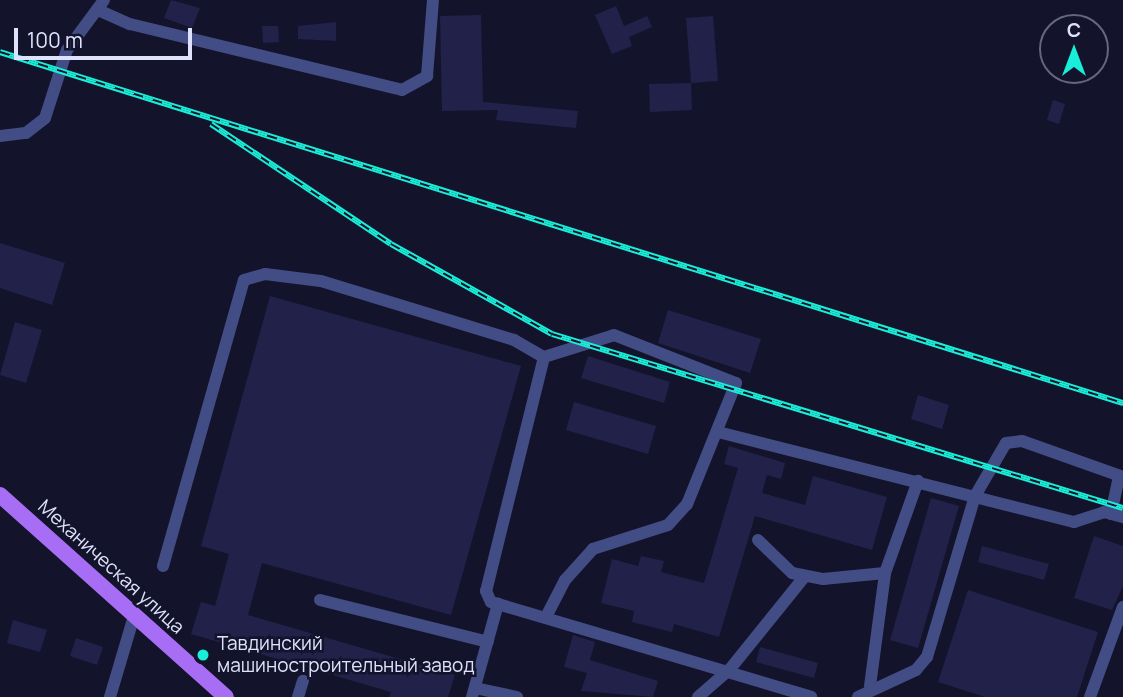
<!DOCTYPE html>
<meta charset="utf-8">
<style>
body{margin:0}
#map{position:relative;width:1123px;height:697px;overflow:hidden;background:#13142b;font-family:Manrope,sans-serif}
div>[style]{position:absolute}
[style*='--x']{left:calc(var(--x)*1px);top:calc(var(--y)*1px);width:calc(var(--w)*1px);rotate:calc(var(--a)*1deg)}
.building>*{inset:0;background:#21214a}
.minor>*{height:12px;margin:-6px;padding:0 6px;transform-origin:6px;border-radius:6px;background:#424d86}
.major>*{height:16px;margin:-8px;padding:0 8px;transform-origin:8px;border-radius:8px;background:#a76ef5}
.rail>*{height:6px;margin-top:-3px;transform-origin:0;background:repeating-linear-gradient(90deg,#13142b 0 10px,#19efd8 0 20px);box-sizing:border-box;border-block:2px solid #19efd8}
.dots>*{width:19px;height:19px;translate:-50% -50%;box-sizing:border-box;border:4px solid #13142b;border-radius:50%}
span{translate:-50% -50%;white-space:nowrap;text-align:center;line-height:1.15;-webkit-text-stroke:5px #13142b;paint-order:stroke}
.street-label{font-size:19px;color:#dfe2fd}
.poi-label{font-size:19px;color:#dfe2fd}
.left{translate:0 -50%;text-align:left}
.north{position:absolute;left:1039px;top:14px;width:70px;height:70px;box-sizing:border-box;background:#13142b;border:2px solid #65667f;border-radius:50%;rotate:0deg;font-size:19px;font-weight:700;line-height:28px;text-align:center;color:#dfe2fd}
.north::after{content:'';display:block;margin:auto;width:24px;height:32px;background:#19efd8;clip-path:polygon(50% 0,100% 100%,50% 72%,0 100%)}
.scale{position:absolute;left:14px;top:28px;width:178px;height:32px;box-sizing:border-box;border:4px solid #dfe2fd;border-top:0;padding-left:9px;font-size:21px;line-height:24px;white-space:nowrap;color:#dfe2fd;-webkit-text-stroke:5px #13142b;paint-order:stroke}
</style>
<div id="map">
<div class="building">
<i style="clip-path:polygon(171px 0,200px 8px,192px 28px,164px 18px)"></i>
<i style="clip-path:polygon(616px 6px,624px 26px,647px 16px,652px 27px,629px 37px,632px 46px,612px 54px,595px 15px)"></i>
<i style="clip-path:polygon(481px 15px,483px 102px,578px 111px,576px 128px,496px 120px,498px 110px,442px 111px,440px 16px)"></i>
<i style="clip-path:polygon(713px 16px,718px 81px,691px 83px,686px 18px)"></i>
<i style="clip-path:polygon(336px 22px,336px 41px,298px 39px,298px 26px)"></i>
<i style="clip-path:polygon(262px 26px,278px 26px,279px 42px,263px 43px)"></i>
<i style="clip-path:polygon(691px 83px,692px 110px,650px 112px,649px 84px)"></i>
<i style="clip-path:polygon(1053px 100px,1065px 104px,1059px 124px,1047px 120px)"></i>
<i style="clip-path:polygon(0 243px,65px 263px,52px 305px,0 288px)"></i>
<i style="clip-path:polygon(270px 296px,521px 366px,451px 615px,262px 563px,248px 615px,455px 675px,448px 697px,389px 697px,391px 692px,191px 634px,201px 602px,215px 606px,229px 554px,201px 546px)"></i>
<i style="clip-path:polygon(668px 310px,761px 339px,750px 373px,658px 343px)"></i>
<i style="clip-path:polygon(15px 322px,42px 330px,26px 383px,0 375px)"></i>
<i style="clip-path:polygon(588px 356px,670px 382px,664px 403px,581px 378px)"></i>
<i style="clip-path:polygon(918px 395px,949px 405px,942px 429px,911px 419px)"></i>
<i style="clip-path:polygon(574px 402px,656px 426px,648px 454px,566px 430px)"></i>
<i style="clip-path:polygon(729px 446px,785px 463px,781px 479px,767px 475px,762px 493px,805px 505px,813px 476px,887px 497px,872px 550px,755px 516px,719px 637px,674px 624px,672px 632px,632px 622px,634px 611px,601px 603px,612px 559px,638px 566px,641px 556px,664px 561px,661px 572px,704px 583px,738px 468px,724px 464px)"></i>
<i style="clip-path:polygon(931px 498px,959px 506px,918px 648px,890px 640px)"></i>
<i style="clip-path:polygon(1094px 536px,1123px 546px,1123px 586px,1112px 610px,1074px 598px)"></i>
<i style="clip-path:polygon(982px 546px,1049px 564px,1044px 580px,978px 562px)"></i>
<i style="clip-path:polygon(968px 590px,1098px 632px,1077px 697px,985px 697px,938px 682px)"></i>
<i style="clip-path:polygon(13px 620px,47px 630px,40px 652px,7px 643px)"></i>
<i style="clip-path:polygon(573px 635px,595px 642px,590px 660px,658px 681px,653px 697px,581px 691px,587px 673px,564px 667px)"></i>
<i style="clip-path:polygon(76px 638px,103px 647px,97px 665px,70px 656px)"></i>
<i style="clip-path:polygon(760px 647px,818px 663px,814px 678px,756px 662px)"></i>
</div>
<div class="minor">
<i style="--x:98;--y:10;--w:35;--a:24"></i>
<i style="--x:130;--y:24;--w:280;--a:13.6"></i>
<i style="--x:402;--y:90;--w:29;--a:-29"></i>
<i style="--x:427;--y:76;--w:76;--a:-85.5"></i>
<i style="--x:0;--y:136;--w:26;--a:-7"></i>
<i style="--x:26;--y:133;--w:24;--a:-38"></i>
<i style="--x:45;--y:118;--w:71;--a:-72.1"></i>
<i style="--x:67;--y:50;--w:62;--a:-53.5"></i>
<i style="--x:544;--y:357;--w:73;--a:-17.4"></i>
<i style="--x:614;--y:335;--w:131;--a:21.5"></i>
<i style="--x:736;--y:383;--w:131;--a:112"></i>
<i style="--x:687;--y:504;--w:28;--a:132"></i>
<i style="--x:668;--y:525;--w:79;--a:162.3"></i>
<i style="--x:593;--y:549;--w:42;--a:132.1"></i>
<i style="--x:565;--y:580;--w:42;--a:117.2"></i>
<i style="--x:718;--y:432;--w:367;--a:14.2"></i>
<i style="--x:1074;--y:522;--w:32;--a:-18"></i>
<i style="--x:1104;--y:512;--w:20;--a:15"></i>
<i style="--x:1111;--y:514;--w:39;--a:-78"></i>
<i style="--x:758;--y:540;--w:47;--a:44.1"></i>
<i style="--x:792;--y:573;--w:32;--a:11"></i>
<i style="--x:823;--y:579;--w:62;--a:-5.5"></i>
<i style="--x:163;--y:566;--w:297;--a:-74.2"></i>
<i style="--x:244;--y:280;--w:22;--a:-16"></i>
<i style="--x:265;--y:274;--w:56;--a:7.1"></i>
<i style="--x:321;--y:281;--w:202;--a:17"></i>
<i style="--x:514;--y:340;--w:34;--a:30"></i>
<i style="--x:544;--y:357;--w:241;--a:103.9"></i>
<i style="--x:486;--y:591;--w:12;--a:66"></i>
<i style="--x:491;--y:602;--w:334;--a:16.5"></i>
<i style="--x:320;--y:600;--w:173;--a:14"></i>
<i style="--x:870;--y:686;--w:114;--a:-82.4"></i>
<i style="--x:885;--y:573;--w:98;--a:-70.3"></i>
<i style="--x:475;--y:688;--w:43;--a:12.1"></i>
<i style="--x:110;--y:697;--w:84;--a:-73.5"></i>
<i style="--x:298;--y:697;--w:17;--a:-73"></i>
<i style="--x:472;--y:697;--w:97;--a:-74.4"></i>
<i style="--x:698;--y:697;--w:43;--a:-41.2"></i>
<i style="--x:730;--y:669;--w:119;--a:-51.1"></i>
<i style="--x:858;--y:697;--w:64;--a:-25"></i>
<i style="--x:916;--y:670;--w:17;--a:-50"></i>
<i style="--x:927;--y:657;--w:168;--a:-73.4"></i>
<i style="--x:975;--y:496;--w:61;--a:-59.7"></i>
<i style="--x:1006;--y:443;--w:16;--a:-7"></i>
<i style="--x:1022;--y:441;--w:107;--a:19.6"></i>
<i style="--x:1090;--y:697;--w:96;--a:-69.9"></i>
</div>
<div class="major">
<i style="--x:0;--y:495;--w:303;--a:41.8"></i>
</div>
<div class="rail">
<i style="--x:0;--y:52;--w:1177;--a:17.36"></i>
<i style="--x:211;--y:124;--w:216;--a:33.7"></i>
<i style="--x:391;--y:244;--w:184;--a:29.2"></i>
<i style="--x:552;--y:334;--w:597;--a:16.95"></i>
</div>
<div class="dots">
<i style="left:203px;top:655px;background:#19efd8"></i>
</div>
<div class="street-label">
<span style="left:111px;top:567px;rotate:42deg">Механическая улица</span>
</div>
<div class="poi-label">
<span class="left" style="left:217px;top:655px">Тавдинский<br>машиностроительный завод</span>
</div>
<div class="north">С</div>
<div class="scale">100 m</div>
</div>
